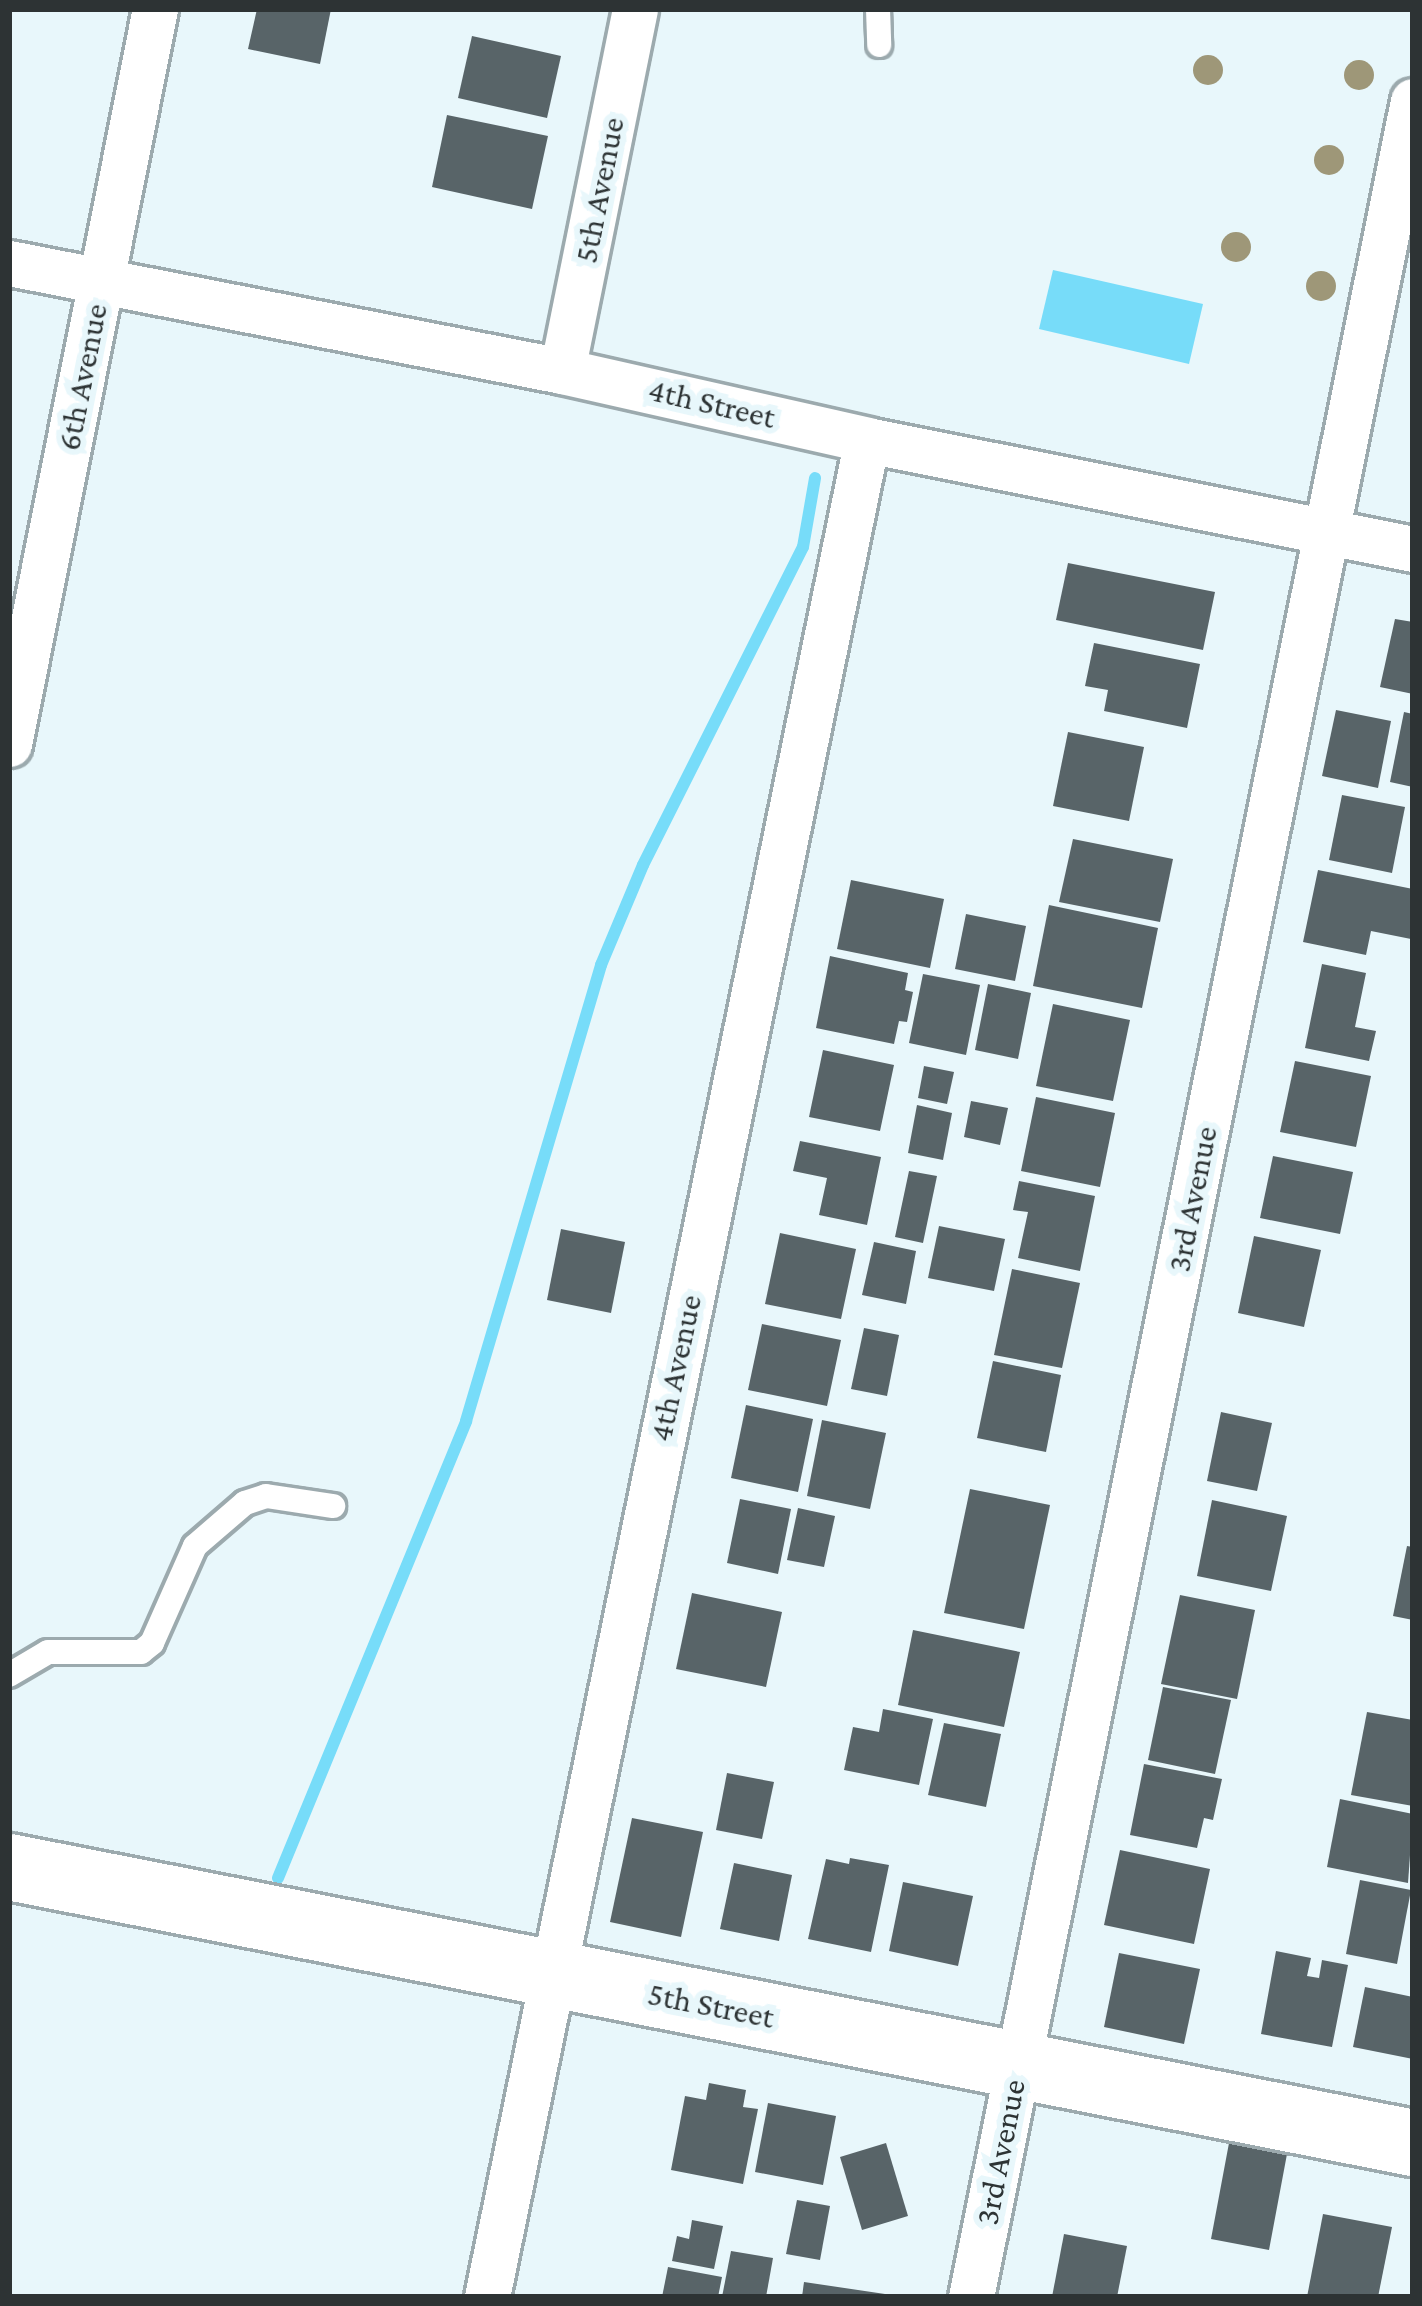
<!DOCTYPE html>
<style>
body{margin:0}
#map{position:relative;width:1422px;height:2306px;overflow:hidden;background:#e8f7fb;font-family:"Crimson Pro",serif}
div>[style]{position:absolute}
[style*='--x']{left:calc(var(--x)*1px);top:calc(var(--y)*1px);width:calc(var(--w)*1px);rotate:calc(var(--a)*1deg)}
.water>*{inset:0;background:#77dcf9}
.stream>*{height:12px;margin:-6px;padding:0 6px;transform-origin:6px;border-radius:6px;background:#77dcf9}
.building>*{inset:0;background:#586468}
.roads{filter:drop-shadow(3px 0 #9caaae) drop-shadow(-3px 0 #9caaae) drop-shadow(0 3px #9caaae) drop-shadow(0 -3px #9caaae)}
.lane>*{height:24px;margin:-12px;padding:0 12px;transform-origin:12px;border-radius:12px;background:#fff}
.street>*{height:45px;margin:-22.5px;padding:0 22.5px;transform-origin:22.5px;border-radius:22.5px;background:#fff}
.secondary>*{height:66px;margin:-33px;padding:0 33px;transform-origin:33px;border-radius:33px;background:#fff}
.trees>*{width:30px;height:30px;margin:-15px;border-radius:50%;background:#9e9778}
span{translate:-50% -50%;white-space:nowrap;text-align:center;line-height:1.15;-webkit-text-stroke:12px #e8f7fb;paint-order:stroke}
.street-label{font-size:33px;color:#2d3334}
.frame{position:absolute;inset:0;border:12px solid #2d3334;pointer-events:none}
</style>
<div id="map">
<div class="water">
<i style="clip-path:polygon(1053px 270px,1203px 304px,1189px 364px,1039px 329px)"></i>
</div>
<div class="stream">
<i style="--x:278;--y:1878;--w:494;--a:-67.6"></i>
<i style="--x:466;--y:1421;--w:476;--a:-73.5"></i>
<i style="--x:601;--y:965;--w:108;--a:-67.2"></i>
<i style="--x:643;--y:865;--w:356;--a:-63.3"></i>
<i style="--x:803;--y:547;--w:70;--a:-80.1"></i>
</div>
<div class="building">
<i style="clip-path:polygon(257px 9px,331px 9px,320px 64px,248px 49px)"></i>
<i style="clip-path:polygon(472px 36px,561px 56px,547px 118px,458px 98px)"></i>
<i style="clip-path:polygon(447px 115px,548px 136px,532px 209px,432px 187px)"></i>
<i style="clip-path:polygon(1068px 563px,1215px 592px,1203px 650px,1056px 620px)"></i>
<i style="clip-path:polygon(1395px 619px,1413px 622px,1413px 694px,1380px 687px)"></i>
<i style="clip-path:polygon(1094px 643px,1200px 664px,1187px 728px,1104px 711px,1108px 690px,1085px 686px)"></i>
<i style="clip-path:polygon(1336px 710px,1391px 721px,1378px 788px,1322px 776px)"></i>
<i style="clip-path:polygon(1404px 712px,1413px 714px,1413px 787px,1390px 782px)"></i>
<i style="clip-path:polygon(1068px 732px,1144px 747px,1129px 821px,1053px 806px)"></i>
<i style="clip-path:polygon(1342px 795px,1405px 807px,1392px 873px,1329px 860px)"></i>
<i style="clip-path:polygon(1073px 839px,1173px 859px,1160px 922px,1059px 902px)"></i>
<i style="clip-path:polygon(1318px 870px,1413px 889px,1411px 939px,1371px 931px,1366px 955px,1303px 942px)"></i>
<i style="clip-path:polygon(851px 880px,944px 899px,930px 968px,837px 949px)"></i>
<i style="clip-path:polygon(1049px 905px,1158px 928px,1142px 1008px,1033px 986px)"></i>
<i style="clip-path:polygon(966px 914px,1026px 926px,1015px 981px,955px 969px)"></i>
<i style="clip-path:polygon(830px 956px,908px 973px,905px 990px,913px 992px,907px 1022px,899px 1021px,894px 1044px,816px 1028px)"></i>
<i style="clip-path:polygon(1322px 964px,1366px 973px,1355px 1027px,1376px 1031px,1369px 1061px,1305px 1048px)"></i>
<i style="clip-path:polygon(923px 974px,980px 985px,966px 1055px,909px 1043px)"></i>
<i style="clip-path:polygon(988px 984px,1031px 993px,1018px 1059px,975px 1050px)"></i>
<i style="clip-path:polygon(1053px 1004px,1130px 1020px,1113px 1101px,1036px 1086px)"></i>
<i style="clip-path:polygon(823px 1050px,894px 1065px,880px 1131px,809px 1117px)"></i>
<i style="clip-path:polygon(1295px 1061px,1371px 1076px,1356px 1147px,1280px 1132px)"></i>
<i style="clip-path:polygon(924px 1066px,954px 1072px,947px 1104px,918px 1098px)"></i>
<i style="clip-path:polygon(1036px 1097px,1115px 1113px,1100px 1187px,1021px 1171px)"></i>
<i style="clip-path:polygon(971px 1101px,1008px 1108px,1000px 1145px,964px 1137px)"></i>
<i style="clip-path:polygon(917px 1105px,952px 1113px,943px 1160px,908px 1153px)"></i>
<i style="clip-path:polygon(800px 1141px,881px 1157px,867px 1225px,819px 1215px,827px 1178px,793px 1171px)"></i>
<i style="clip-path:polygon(1273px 1156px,1353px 1172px,1340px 1234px,1260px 1218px)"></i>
<i style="clip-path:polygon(909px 1171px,937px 1176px,923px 1243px,895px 1237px)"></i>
<i style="clip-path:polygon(1019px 1181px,1095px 1196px,1080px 1271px,1018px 1258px,1028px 1212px,1013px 1210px)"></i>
<i style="clip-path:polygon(939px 1226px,1005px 1239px,994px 1291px,928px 1278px)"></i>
<i style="clip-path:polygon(561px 1229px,625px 1242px,611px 1313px,547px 1300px)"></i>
<i style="clip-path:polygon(780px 1233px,856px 1249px,841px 1319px,765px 1304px)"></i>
<i style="clip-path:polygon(1254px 1236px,1321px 1250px,1304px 1327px,1238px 1313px)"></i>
<i style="clip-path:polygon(874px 1242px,916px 1251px,906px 1304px,862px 1295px)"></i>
<i style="clip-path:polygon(1012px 1269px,1080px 1283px,1062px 1368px,994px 1355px)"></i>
<i style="clip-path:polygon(762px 1324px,841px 1340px,827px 1406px,748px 1390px)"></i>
<i style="clip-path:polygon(864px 1328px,899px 1335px,887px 1396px,851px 1389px)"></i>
<i style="clip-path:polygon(993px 1361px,1061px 1375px,1046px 1452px,977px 1438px)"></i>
<i style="clip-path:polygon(746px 1405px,813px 1419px,798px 1492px,731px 1478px)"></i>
<i style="clip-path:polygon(1221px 1412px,1272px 1423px,1257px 1491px,1207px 1481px)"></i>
<i style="clip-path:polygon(822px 1420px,886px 1433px,870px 1509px,807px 1496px)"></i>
<i style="clip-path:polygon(970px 1489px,1050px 1505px,1024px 1629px,944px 1613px)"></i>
<i style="clip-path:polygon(740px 1499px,791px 1509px,778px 1574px,727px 1563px)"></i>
<i style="clip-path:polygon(1212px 1500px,1287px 1516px,1271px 1591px,1197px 1576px)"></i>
<i style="clip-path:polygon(798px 1508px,835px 1516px,824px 1567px,787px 1560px)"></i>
<i style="clip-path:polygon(1407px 1546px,1413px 1547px,1413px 1620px,1393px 1616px)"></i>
<i style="clip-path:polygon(692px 1593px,782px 1612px,766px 1687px,676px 1669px)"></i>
<i style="clip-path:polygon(1180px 1595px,1255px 1610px,1237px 1699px,1161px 1684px)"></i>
<i style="clip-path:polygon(913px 1630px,1020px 1652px,1004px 1727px,898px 1705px)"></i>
<i style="clip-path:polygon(1163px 1687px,1231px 1700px,1215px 1774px,1148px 1760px)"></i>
<i style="clip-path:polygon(883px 1709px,933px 1719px,919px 1785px,844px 1770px,853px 1727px,879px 1732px)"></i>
<i style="clip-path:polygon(1367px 1712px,1413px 1720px,1413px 1806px,1351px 1795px)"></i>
<i style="clip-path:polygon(944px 1723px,1001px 1734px,986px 1807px,928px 1795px)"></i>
<i style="clip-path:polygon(1144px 1764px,1222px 1779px,1213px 1820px,1204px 1818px,1197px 1848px,1130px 1835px)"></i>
<i style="clip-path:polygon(727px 1773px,774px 1782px,762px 1839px,716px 1830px)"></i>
<i style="clip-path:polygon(1340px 1799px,1413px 1814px,1408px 1883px,1327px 1867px)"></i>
<i style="clip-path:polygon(632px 1818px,703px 1832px,681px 1937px,610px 1922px)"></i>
<i style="clip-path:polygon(1120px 1850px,1210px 1869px,1194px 1944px,1104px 1925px)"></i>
<i style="clip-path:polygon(850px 1858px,889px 1865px,871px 1952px,808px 1939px,826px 1859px,849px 1864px)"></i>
<i style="clip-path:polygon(734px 1863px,792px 1875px,779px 1941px,720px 1929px)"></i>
<i style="clip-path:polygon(1360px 1880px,1411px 1890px,1397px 1964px,1346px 1954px)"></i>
<i style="clip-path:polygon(903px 1882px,973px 1896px,958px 1966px,889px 1951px)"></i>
<i style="clip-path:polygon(1276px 1951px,1311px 1958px,1307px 1976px,1319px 1978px,1322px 1960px,1348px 1965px,1332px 2047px,1261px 2034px)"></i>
<i style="clip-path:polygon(1119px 1953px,1200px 1969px,1184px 2044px,1104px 2027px)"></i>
<i style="clip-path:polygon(1365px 1987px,1413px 1997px,1413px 2059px,1353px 2047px)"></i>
<i style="clip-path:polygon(709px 2083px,746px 2090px,743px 2107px,758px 2109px,743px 2184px,671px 2170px,685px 2096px,706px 2100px)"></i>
<i style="clip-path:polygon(768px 2103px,836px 2116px,823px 2185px,755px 2172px)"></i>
<i style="clip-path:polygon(886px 2143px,908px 2216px,862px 2230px,840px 2157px)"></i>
<i style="clip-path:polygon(1229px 2143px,1287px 2154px,1269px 2250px,1211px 2239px)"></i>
<i style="clip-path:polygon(797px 2200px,830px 2206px,820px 2260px,786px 2254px)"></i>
<i style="clip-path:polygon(1323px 2214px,1392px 2227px,1378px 2297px,1307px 2297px)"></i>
<i style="clip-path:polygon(692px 2220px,723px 2226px,714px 2269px,672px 2261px,677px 2236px,689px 2239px)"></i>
<i style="clip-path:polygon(1064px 2234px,1127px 2246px,1117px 2297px,1052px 2297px)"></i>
<i style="clip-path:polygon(731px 2251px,773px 2258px,766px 2297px,722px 2297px)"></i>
<i style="clip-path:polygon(668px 2267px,722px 2277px,718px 2297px,662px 2297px)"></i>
<i style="clip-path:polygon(804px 2282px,885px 2294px,884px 2297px,802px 2297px)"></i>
</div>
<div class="roads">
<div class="lane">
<i style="--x:878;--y:9;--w:36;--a:88"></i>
<i style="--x:9;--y:1675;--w:45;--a:-30.5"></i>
<i style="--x:48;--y:1652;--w:93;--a:0"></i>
<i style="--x:141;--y:1652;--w:14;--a:-39"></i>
<i style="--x:152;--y:1643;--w:106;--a:-66.1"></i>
<i style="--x:195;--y:1546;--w:66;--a:-40.7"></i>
<i style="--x:245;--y:1503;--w:22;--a:-18"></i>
<i style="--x:266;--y:1496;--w:68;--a:8.5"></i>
</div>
<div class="street">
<i style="--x:9;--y:263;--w:563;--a:11.05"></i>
<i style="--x:562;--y:371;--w:313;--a:12.7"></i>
<i style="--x:867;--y:440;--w:557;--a:11.29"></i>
<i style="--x:562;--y:371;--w:369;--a:-78.6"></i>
<i style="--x:9;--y:744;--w:749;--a:-78.77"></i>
<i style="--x:487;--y:2297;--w:1895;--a:-78.44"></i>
<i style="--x:971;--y:2297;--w:2240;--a:-78.62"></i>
</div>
<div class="secondary">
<i style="--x:9;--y:1867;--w:1431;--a:11.12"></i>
</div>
</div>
<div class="trees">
<i style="left:1208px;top:70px"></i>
<i style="left:1359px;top:75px"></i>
<i style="left:1329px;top:160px"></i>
<i style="left:1236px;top:247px"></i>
<i style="left:1321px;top:286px"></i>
</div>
<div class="street-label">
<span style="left:599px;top:190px;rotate:-79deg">5th Avenue</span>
<span style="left:82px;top:377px;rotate:-79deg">6th Avenue</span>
<span style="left:712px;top:403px;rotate:13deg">4th Street</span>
<span style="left:1192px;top:1199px;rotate:-79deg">3rd Avenue</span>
<span style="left:675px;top:1368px;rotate:-78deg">4th Avenue</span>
<span style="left:711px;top:2005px;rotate:11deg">5th Street</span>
<span style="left:1000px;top:2152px;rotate:-79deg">3rd Avenue</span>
</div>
<div class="frame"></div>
</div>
